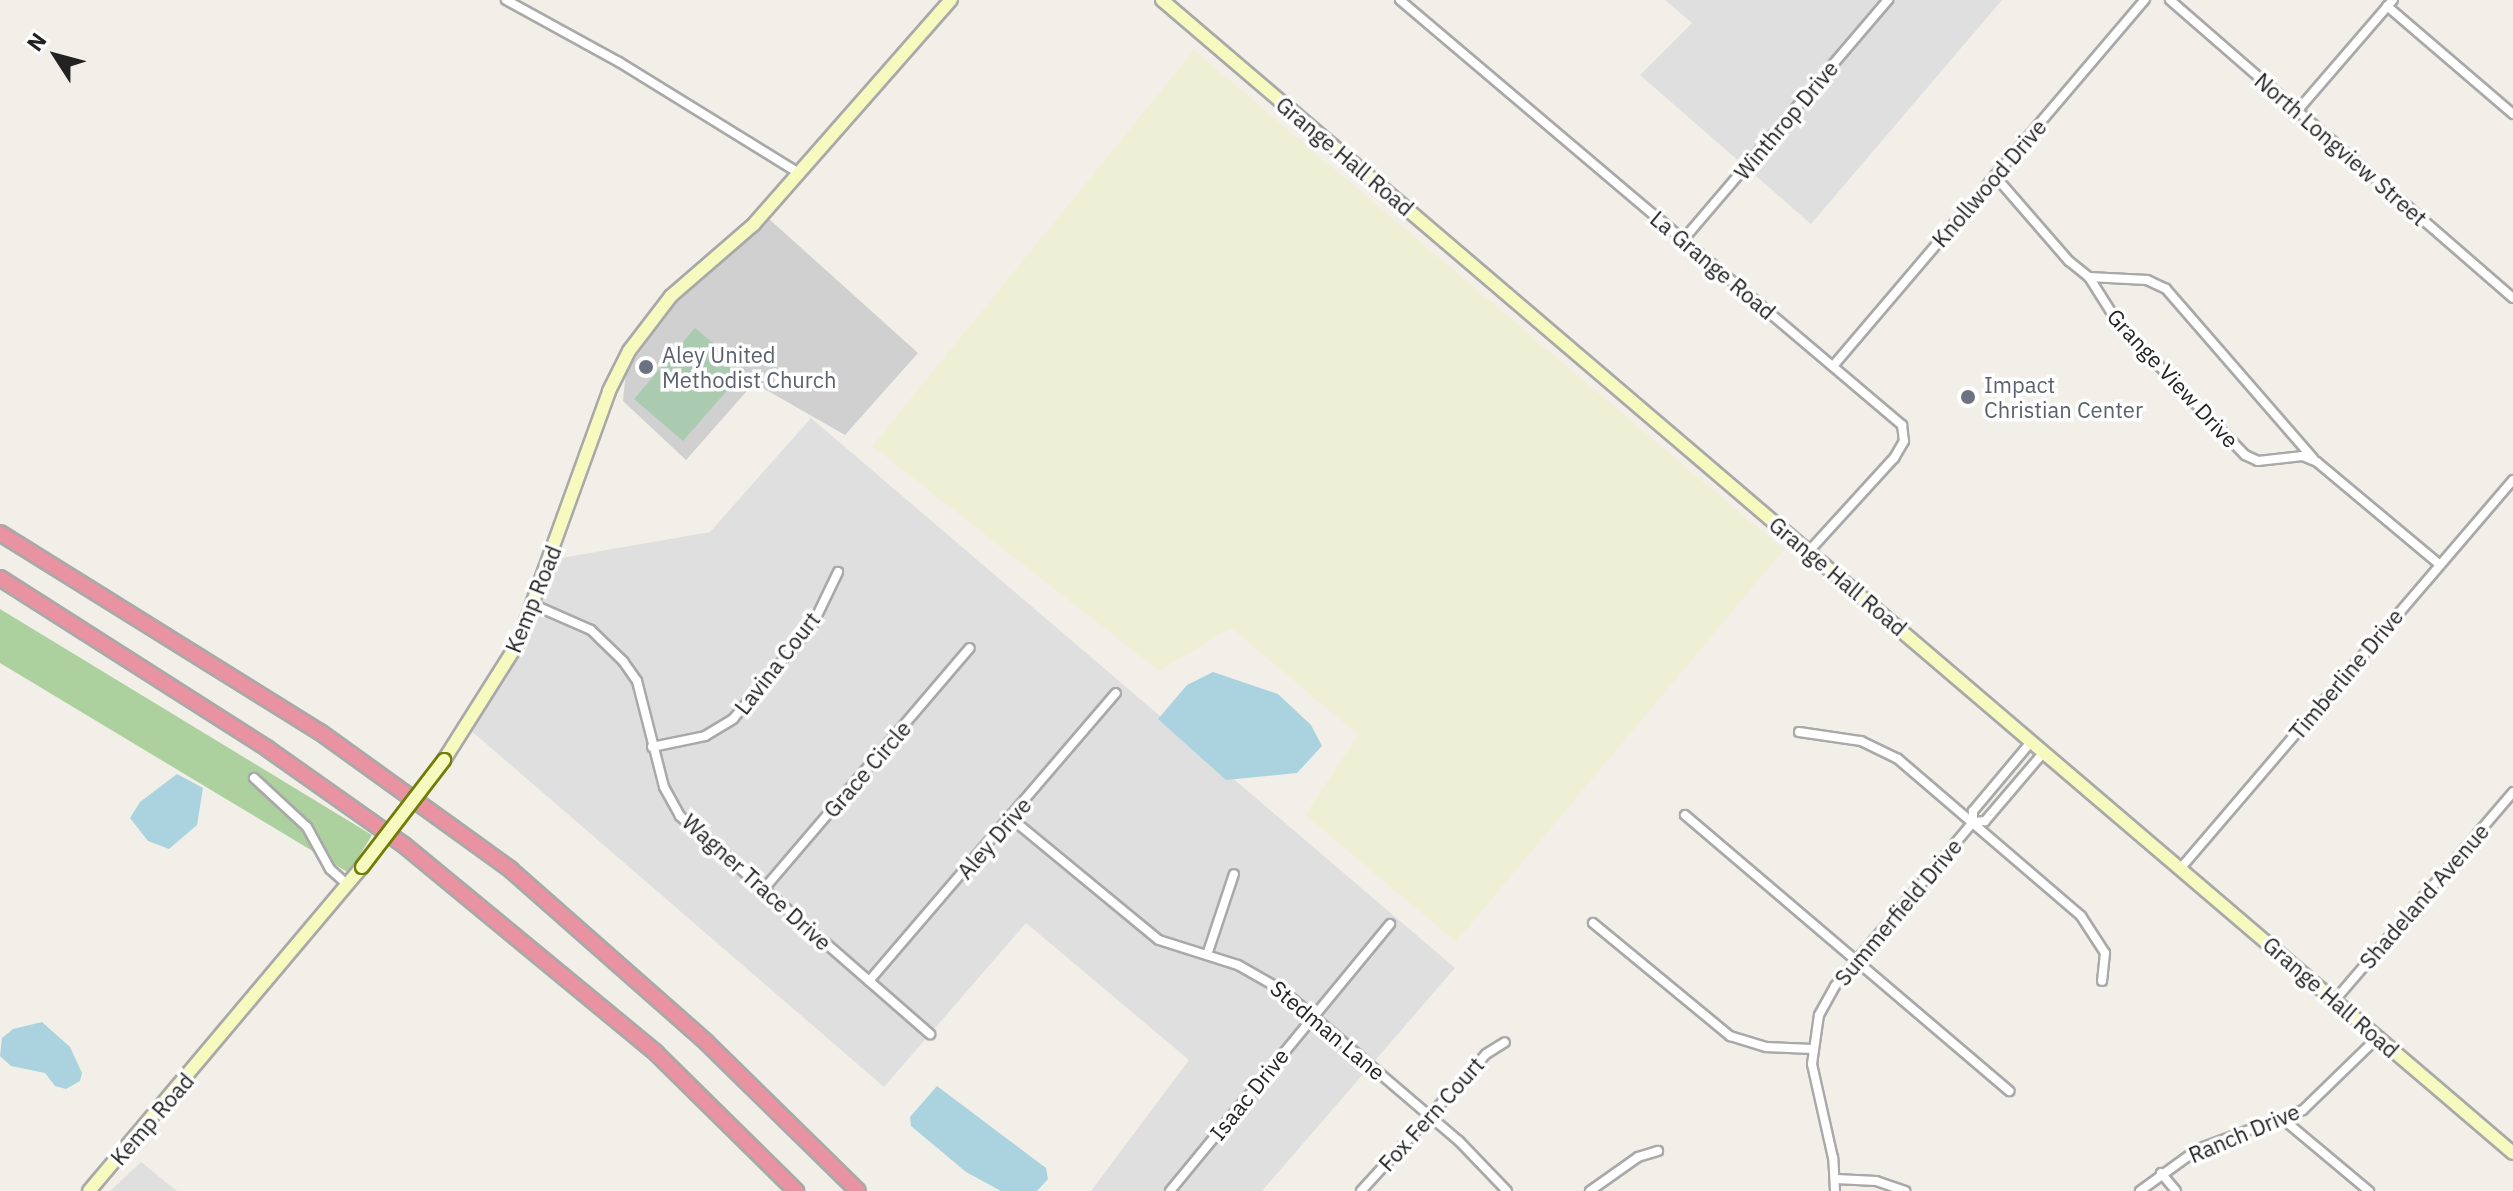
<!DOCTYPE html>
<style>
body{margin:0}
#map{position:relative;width:2513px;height:1191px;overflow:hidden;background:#f2efe9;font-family:"IBM Plex Sans",sans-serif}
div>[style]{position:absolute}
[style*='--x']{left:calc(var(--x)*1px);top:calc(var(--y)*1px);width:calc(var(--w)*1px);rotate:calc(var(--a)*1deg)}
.residential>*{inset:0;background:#e0dfdf}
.religious>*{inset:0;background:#d0d0d0}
.farmland>*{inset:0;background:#eef0d5}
.forest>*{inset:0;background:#add19e}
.cemetery>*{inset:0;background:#aacbaf}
.water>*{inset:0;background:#aad3df}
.roads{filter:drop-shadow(2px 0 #a9a9a9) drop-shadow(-2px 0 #a9a9a9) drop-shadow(0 2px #a9a9a9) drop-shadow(0 -2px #a9a9a9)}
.street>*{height:8px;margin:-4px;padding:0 4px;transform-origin:4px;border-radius:4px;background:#fff}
.secondary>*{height:12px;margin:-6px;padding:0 6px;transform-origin:6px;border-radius:6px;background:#f7fabf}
.highway>*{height:14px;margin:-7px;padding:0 7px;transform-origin:7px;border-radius:7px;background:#e892a2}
.bridges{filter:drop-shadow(2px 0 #707d05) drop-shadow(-2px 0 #707d05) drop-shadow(0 2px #707d05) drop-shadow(0 -2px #707d05)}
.secondary-bridge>*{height:12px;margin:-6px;padding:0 6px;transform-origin:6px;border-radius:6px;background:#f7fabf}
.dots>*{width:22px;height:22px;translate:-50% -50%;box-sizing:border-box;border:4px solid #fff;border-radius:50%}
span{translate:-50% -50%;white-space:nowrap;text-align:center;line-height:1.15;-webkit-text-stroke:7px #fff;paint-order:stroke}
.street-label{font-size:22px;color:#222}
.worship-label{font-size:22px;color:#5b616d}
.left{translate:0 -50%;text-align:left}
.north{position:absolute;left:16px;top:16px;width:80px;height:80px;-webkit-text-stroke:6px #fff;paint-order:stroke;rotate:306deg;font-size:22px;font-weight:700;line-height:32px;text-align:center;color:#222}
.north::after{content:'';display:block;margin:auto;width:28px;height:36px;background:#222;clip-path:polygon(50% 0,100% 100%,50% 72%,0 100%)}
</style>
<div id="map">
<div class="residential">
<i style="clip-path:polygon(1665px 0,2002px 0,1811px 224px,1640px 75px,1692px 23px)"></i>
<i style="clip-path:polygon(811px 418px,1455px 968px,1262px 1191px,1091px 1191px,1189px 1060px,1026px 923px,884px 1087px,468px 728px,493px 689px,550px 560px,710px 532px)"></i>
<i style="clip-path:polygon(141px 1162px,177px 1191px,110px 1191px)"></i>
</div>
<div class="religious">
<i style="clip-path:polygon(768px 218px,918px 353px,845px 435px,754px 383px,686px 460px,623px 401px,626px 371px,672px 307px)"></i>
</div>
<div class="farmland">
<i style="clip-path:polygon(1194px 50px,1784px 550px,1456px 942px,1305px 815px,1358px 735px,1231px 628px,1159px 671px,872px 446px)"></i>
</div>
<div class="forest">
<i style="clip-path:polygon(0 609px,372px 835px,349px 873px,0 663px)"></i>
</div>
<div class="cemetery">
<i style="clip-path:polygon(695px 328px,745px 370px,683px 441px,634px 399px)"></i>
</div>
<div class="water">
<i style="clip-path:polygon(1213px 672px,1278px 694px,1311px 725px,1322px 746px,1297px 773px,1226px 780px,1158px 719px,1187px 685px)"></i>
<i style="clip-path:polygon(177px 774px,203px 788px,197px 825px,169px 849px,148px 841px,130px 818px,140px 802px)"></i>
<i style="clip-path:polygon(42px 1022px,70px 1047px,82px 1073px,80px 1081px,66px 1089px,55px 1086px,45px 1073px,11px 1066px,0 1056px,2px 1038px,13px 1029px)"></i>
<i style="clip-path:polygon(937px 1086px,1046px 1168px,1048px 1179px,1037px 1191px,1001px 1191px,966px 1172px,911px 1126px,910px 1117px)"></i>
</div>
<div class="roads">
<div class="street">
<i style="--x:506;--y:0;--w:129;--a:28.8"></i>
<i style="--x:619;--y:62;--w:213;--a:31.7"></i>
<i style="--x:1400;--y:0;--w:658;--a:40.25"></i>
<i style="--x:1902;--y:425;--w:16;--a:83"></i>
<i style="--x:1904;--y:441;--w:20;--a:120"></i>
<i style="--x:1894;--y:458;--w:126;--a:132.4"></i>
<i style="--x:2170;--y:0;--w:454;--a:41"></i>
<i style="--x:2387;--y:6;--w:166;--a:40.6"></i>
<i style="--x:2298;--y:110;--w:145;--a:-49.2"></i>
<i style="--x:1995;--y:176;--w:113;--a:49"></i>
<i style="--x:2069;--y:261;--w:26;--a:39"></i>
<i style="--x:2089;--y:277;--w:54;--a:57.8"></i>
<i style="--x:2118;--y:323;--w:183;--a:46.1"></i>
<i style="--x:2245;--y:455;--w:14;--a:25"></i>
<i style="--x:2258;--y:461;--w:45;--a:-6.3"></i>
<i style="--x:2303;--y:456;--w:15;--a:23"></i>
<i style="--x:2317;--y:462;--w:159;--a:39.9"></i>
<i style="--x:1683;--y:240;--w:316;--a:-49.5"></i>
<i style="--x:2089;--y:277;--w:58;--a:3"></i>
<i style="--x:2147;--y:280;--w:21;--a:25"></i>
<i style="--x:2166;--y:289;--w:224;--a:49"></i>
<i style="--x:1833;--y:366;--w:481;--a:-49.6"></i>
<i style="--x:534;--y:605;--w:62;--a:23.7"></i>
<i style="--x:591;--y:630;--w:45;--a:44.1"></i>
<i style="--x:623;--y:661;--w:24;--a:55"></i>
<i style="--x:637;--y:681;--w:109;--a:75.7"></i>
<i style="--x:664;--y:787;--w:33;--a:61"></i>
<i style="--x:680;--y:816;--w:332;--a:41.1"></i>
<i style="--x:1799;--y:732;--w:63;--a:8.3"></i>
<i style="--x:1861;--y:741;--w:41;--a:25.9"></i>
<i style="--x:1898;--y:759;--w:241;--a:40.6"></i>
<i style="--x:2081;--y:916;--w:44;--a:57"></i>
<i style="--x:2105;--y:953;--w:28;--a:96"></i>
<i style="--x:652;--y:747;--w:54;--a:-11.7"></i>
<i style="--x:705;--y:736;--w:33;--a:-31"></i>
<i style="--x:733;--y:719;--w:122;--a:-49.7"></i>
<i style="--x:812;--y:626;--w:60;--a:-64.3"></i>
<i style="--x:254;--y:778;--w:72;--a:42.8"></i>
<i style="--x:307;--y:827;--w:48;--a:61.3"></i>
<i style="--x:330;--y:869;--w:24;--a:42"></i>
<i style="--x:1685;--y:815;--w:426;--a:40.4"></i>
<i style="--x:1012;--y:819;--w:190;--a:39.5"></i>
<i style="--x:1159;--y:940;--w:83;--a:17.6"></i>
<i style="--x:1238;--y:965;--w:51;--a:29.6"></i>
<i style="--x:1282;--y:990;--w:233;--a:40.5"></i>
<i style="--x:1459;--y:1141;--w:69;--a:46.2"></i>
<i style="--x:1974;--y:822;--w:11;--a:-5"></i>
<i style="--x:1985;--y:821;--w:91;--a:-49.5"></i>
<i style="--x:2180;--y:869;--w:512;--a:-49.44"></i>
<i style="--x:763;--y:890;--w:318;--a:-49.5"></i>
<i style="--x:1593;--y:923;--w:178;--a:39.5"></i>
<i style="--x:1730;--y:1036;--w:38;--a:17"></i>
<i style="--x:1766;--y:1047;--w:46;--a:2.5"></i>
<i style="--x:1207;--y:955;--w:85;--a:-71.6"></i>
<i style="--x:869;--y:981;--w:379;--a:-49.4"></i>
<i style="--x:2335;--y:1000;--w:274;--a:-49.4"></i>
<i style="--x:2284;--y:1120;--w:111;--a:39.9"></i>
<i style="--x:2161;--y:1173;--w:23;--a:50"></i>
<i style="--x:1836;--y:1179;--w:40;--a:2.9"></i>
<i style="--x:1876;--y:1181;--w:31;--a:19"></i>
<i style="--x:1170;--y:1191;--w:346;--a:-50.5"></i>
<i style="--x:1361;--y:1191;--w:185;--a:-47.6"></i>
<i style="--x:1486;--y:1054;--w:22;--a:-32"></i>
<i style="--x:1590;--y:1191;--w:59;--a:-35.3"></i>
<i style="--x:1638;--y:1157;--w:21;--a:-17"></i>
<i style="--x:1835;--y:1191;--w:33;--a:-93"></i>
<i style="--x:1833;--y:1158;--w:96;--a:-102.6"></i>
<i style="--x:1812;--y:1064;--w:49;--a:-81.9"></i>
<i style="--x:1819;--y:1015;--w:33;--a:-61"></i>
<i style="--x:1835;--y:986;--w:214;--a:-49.9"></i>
<i style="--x:1973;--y:822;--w:11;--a:-90"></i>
<i style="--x:1973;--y:811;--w:90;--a:-50"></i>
<i style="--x:2140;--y:1191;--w:72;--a:-35.9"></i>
<i style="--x:2198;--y:1149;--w:112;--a:-20.4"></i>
<i style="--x:2303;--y:1110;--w:105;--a:-44.2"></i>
</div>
<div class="secondary">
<i style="--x:1162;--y:0;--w:1776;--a:40.48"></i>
<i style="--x:444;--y:760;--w:138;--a:-57.7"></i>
<i style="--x:518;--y:643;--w:268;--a:-70.1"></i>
<i style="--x:609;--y:391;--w:45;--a:-63.4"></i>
<i style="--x:629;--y:351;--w:69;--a:-52.6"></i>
<i style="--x:671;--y:296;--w:110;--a:-40.9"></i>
<i style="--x:754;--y:224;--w:298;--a:-48.7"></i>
<i style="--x:89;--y:1191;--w:424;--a:-49.9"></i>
</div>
<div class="highway">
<i style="--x:0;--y:533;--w:377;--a:31.9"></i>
<i style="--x:320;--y:732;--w:236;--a:35.8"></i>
<i style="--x:511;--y:870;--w:261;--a:41.4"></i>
<i style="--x:707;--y:1043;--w:211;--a:44.4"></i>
<i style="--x:0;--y:578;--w:318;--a:32.5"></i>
<i style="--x:268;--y:749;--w:166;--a:35.2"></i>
<i style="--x:404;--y:845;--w:327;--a:39.5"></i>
<i style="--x:656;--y:1053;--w:197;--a:44.6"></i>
</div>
</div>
<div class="bridges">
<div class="secondary-bridge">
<i style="--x:362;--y:867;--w:135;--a:-52.5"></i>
</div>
</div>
<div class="dots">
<i style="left:646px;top:367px;background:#6b7280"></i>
<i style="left:1968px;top:397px;background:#6b7280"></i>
</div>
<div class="street-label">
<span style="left:1786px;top:120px;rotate:-50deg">Winthrop Drive</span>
<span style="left:2341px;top:149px;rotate:41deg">North Longview Street</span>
<span style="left:1345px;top:156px;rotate:40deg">Grange Hall Road</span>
<span style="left:1989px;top:183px;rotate:-49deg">Knollwood Drive</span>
<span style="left:1713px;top:265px;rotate:40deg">La Grange Road</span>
<span style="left:2173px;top:378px;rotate:47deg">Grange View Drive</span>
<span style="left:1838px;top:576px;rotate:40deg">Grange Hall Road</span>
<span style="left:533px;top:599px;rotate:-68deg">Kemp Road</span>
<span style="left:777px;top:663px;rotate:-52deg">Lavina Court</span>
<span style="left:2346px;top:674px;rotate:-50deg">Timberline Drive</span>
<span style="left:867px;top:769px;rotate:-49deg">Grace Circle</span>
<span style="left:994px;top:838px;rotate:-49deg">Aley Drive</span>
<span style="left:757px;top:882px;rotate:42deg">Wagner Trace Drive</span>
<span style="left:2424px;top:896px;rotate:-49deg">Shadeland Avenue</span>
<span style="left:1898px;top:912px;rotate:-50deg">Summerfield Drive</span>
<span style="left:2331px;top:997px;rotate:41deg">Grange Hall Road</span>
<span style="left:1328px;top:1030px;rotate:40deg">Stedman Lane</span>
<span style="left:1249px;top:1094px;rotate:-51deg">Isaac Drive</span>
<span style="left:1431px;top:1114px;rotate:-48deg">Fox Fern Court</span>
<span style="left:152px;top:1119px;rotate:-49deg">Kemp Road</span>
<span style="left:2244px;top:1133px;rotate:-23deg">Ranch Drive</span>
</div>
<div class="worship-label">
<span class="left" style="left:662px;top:367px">Aley United<br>Methodist Church</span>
<span class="left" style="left:1984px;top:397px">Impact<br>Christian Center</span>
</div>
<div class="north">N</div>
</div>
